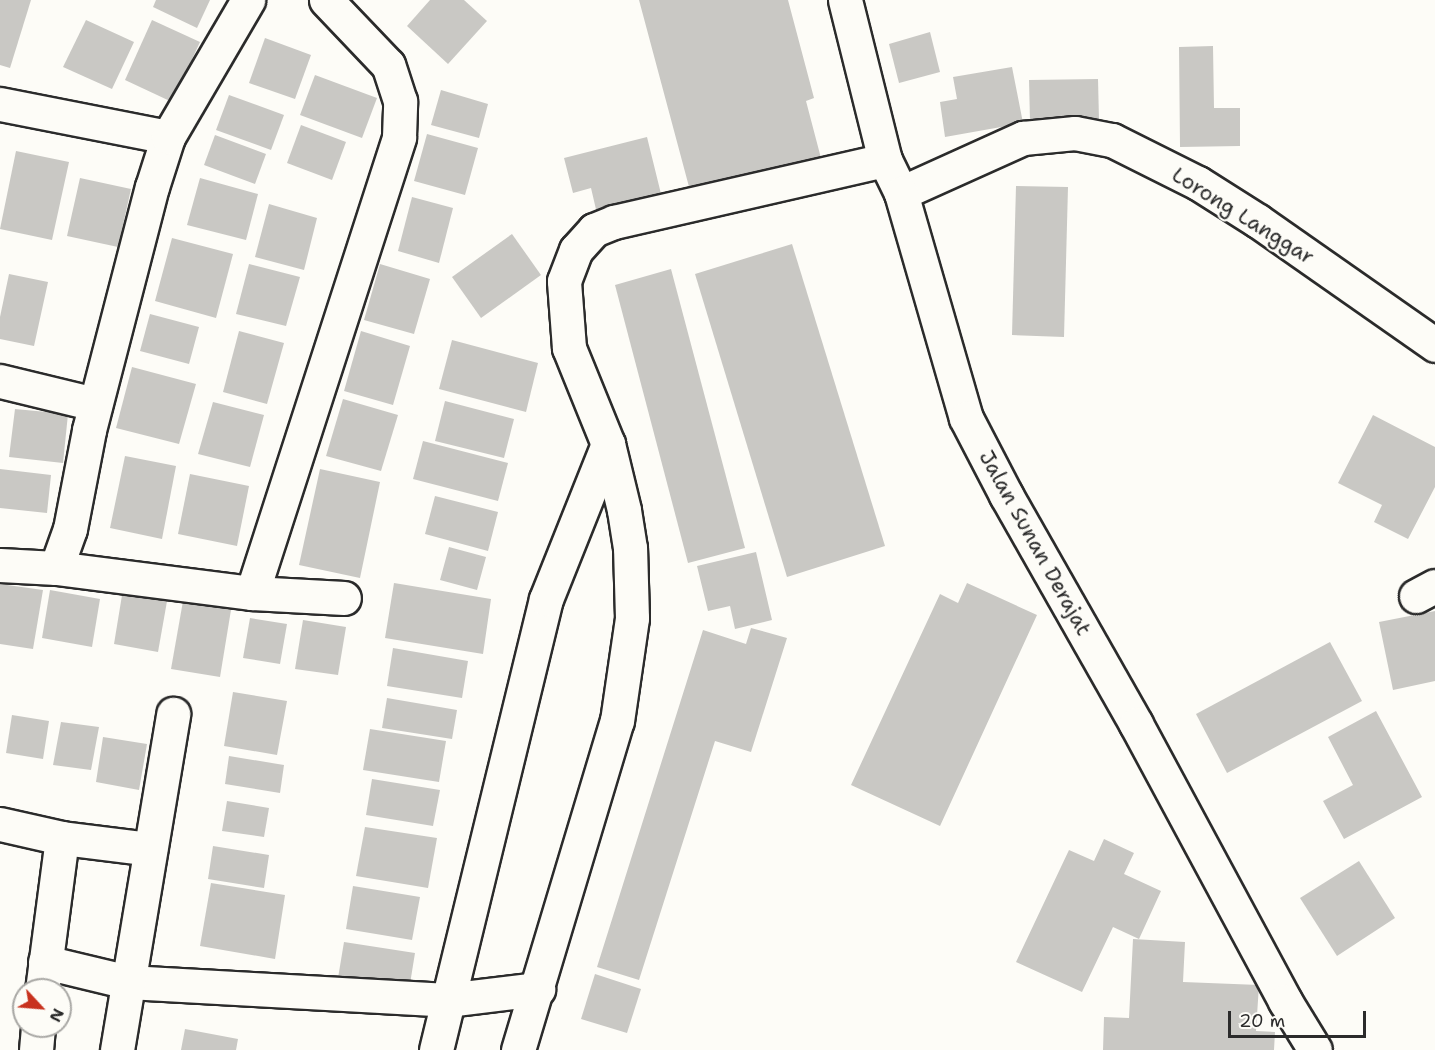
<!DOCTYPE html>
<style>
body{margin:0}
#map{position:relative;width:1435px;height:1050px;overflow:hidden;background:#fdfcf7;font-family:"Shantell Sans",sans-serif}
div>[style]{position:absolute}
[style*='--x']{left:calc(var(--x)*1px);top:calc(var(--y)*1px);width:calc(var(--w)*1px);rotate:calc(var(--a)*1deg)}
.building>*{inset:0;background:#c9c8c4}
.roads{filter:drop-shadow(2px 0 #2b2b2b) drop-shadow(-2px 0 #2b2b2b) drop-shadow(0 2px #2b2b2b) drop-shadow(0 -2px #2b2b2b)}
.minor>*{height:33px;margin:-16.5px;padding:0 16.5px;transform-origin:16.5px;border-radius:16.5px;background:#fdfcf7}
.tertiary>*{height:33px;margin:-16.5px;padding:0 16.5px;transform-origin:16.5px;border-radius:16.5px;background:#fdfcf7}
span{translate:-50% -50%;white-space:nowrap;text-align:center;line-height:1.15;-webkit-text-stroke:4.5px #fdfcf7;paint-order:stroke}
.street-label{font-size:21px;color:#2b2b2b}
.north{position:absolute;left:12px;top:978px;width:60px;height:60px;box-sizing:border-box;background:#fdfcf7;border:2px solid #a9a8a5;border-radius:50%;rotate:116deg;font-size:16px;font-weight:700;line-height:24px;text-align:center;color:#2b2b2b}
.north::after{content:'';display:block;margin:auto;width:21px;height:27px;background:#c8321e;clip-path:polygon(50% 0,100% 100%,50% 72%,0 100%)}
.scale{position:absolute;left:1228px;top:1011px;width:138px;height:27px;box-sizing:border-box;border:3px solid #2b2b2b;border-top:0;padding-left:8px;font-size:18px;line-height:21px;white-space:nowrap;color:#2b2b2b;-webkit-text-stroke:4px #fdfcf7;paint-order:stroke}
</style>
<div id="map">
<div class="building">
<i style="clip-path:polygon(0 0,31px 0,10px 68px,0 65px)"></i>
<i style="clip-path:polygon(156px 0,210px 0,197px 28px,153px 7px)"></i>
<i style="clip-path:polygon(430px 0,464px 0,487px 21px,448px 64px,407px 26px)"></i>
<i style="clip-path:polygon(639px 0,788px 0,814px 98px,806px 101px,822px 162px,692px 198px)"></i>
<i style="clip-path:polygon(86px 20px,134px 42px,112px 89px,63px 67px)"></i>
<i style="clip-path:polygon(152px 20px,200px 42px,172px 102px,125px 80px)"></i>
<i style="clip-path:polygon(930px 32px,940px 72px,899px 83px,889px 44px)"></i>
<i style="clip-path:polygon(265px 38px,311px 55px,295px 99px,249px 83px)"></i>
<i style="clip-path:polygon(1213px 46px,1214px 108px,1240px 108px,1240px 146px,1180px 147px,1179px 47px)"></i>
<i style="clip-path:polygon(1012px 67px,1023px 123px,945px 137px,940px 102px,957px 99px,953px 77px)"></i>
<i style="clip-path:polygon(315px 75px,377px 98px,362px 138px,300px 115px)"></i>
<i style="clip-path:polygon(1098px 79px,1099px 120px,1030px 121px,1029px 80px)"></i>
<i style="clip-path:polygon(441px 90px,488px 104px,479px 138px,431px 125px)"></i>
<i style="clip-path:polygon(229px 95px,284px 115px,271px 150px,216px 130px)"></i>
<i style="clip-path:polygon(301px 125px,346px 142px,332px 180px,287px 163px)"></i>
<i style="clip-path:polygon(427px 134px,478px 148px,465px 195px,414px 181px)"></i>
<i style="clip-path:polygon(215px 135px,266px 154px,255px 184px,204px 165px)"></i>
<i style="clip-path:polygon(647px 137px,663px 202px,598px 218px,591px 188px,573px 193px,564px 158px)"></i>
<i style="clip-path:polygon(16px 151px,69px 162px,52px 240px,0 229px)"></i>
<i style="clip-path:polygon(80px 178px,131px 189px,118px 247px,67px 236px)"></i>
<i style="clip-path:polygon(200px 178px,258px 194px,246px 240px,187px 225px)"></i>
<i style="clip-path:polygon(1016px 186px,1068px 187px,1064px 337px,1012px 335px)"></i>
<i style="clip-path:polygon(412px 197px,453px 208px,439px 263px,398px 251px)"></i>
<i style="clip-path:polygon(269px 204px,317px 218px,304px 270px,255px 257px)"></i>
<i style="clip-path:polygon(512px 234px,541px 275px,481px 318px,452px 277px)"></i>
<i style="clip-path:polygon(172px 238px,233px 254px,216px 318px,155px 301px)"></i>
<i style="clip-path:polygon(792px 244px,885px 546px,787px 577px,695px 274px)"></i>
<i style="clip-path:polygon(249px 264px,300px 277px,286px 326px,236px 314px)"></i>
<i style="clip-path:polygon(380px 264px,430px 279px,414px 334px,364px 320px)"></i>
<i style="clip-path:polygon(671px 269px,745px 548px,688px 563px,615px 285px)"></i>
<i style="clip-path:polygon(9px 274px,48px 282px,34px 346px,0 339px,0 317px)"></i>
<i style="clip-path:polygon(150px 314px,199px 327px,189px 364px,140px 351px)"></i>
<i style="clip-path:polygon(239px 331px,284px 343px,267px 404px,223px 392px)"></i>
<i style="clip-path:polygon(361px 331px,410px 346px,393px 405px,344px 391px)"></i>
<i style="clip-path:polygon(452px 340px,538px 363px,526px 412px,439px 389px)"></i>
<i style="clip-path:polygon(132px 367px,196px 384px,179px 444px,116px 428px)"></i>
<i style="clip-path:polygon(343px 399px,398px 415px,381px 471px,326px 456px)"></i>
<i style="clip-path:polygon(445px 401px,514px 419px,504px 458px,435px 441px)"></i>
<i style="clip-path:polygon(213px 402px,264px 415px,250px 467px,198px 454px)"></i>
<i style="clip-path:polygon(15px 409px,68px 414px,63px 463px,9px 457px)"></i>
<i style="clip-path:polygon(1373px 415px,1435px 447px,1435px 487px,1408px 539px,1374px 522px,1382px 505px,1338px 483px)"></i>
<i style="clip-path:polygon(423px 441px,508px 463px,498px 501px,413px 479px)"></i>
<i style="clip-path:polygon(125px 456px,176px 466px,162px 539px,110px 528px)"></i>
<i style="clip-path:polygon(0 469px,51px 475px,47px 513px,0 508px)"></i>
<i style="clip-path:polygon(320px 469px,380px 482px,360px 578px,299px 565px)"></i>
<i style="clip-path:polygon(190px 474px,249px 486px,237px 546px,178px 534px)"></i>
<i style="clip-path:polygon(435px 496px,498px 512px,488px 551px,425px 534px)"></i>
<i style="clip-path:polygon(449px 547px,486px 557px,477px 590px,440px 580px)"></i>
<i style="clip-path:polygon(756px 552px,772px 620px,735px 629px,730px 606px,708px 611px,697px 566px)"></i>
<i style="clip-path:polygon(124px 583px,169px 590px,158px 652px,114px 644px)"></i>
<i style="clip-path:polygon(394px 583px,491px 599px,483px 654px,385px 638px)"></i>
<i style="clip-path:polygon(967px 583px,1037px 615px,940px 826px,851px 785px,940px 594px,958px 603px)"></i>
<i style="clip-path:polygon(0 584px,43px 590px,33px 649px,0 644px)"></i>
<i style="clip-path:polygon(50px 590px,100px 599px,92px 647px,42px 638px)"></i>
<i style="clip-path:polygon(183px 601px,231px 610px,220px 677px,171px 669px)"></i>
<i style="clip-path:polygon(1435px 611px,1435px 681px,1393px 690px,1379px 622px)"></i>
<i style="clip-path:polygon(250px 618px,287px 624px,280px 664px,243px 658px)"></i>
<i style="clip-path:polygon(303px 620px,346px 627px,338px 675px,295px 669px)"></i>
<i style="clip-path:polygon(751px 628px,787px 638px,751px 752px,715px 741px,639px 980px,597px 967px,703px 630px,746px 644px)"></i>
<i style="clip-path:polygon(1330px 642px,1362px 701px,1227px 773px,1196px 714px)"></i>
<i style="clip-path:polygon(393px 648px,468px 661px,462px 698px,387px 686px)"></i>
<i style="clip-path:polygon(233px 692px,287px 701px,277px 755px,224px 746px)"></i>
<i style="clip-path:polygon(387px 698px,457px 710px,452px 739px,382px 728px)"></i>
<i style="clip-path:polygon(1376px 711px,1422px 797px,1344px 839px,1323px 801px,1353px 785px,1328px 737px)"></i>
<i style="clip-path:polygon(12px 715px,49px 721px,43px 759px,6px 753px)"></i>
<i style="clip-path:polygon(61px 722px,99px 727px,91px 770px,53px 765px)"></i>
<i style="clip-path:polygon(370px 729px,446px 741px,439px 782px,363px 770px)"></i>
<i style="clip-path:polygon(103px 737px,147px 744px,139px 790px,96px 782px)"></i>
<i style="clip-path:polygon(229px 756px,284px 765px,280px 793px,225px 784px)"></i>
<i style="clip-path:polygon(372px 779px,440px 790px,433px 826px,366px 815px)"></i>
<i style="clip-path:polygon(227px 801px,269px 808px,264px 837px,222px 831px)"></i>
<i style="clip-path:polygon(365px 827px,437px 838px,428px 888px,356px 876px)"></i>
<i style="clip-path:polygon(1104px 839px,1134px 853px,1124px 874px,1161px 891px,1139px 939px,1113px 927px,1082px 992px,1016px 962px,1069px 850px,1094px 861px)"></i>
<i style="clip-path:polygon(213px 846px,269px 855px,264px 888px,208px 879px)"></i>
<i style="clip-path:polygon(1359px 861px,1395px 918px,1337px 956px,1300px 898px)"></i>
<i style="clip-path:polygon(211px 883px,285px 895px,275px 959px,200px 946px)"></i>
<i style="clip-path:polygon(353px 886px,420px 897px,412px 940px,346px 929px)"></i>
<i style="clip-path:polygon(1133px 939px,1185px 942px,1183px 982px,1259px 985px,1256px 1031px,1275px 1032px,1274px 1050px,1103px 1050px,1104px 1017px,1129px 1018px)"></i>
<i style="clip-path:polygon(344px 942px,415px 953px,409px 990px,338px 978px)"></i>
<i style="clip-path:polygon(595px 974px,641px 989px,627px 1033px,581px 1019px)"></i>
<i style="clip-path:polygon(185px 1029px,238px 1039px,236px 1050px,181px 1050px)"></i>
</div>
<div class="roads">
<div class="minor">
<i style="--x:0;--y:104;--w:171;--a:11.1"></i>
<i style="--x:901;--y:193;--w:134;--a:-24.3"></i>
<i style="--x:1023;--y:138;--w:52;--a:-5.5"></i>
<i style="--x:1075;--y:133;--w:38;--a:11"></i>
<i style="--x:1112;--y:140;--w:96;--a:26.6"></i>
<i style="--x:1198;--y:183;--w:71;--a:32.3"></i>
<i style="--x:1258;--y:221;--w:216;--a:35"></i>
<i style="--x:0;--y:381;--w:98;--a:13.6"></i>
<i style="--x:0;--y:565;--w:56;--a:3.1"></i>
<i style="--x:56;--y:568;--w:198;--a:7.3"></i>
<i style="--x:252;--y:593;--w:92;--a:3.1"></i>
<i style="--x:56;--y:568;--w:41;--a:-70.3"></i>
<i style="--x:70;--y:529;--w:101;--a:-79.1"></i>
<i style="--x:89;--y:430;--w:251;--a:-75.5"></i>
<i style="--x:152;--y:187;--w:52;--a:-72.3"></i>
<i style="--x:168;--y:137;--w:159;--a:-59.7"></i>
<i style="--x:252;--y:593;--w:479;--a:-72.1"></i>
<i style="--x:399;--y:137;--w:36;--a:-88"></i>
<i style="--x:400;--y:101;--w:38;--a:-108"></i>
<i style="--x:388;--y:65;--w:90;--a:-133.6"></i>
<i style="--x:1416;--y:596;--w:21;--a:-28"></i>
<i style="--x:0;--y:824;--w:64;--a:12.7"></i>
<i style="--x:62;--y:838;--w:89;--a:7.1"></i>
<i style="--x:45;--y:962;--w:85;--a:13.5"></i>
<i style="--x:128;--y:982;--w:320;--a:3.2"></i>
<i style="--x:447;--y:1000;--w:92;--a:-6.9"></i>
<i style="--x:42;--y:990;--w:153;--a:-82.5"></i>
<i style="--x:36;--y:1050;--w:24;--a:-85"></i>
<i style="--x:117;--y:1050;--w:341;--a:-80.5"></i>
<i style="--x:436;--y:1050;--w:464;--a:-76.3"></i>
<i style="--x:546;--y:599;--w:167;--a:-68.2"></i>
<i style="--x:518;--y:1050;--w:344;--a:-73.3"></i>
<i style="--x:617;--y:721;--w:104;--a:-81.7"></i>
<i style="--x:632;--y:618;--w:70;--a:-91.6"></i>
<i style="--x:630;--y:548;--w:38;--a:-99"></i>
<i style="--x:624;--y:510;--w:68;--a:-103.6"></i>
<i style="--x:608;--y:444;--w:104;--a:-112.1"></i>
<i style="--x:569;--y:348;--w:67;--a:-94.3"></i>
<i style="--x:564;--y:281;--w:33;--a:-69"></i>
<i style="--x:576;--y:250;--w:27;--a:-48"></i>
<i style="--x:594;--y:230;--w:22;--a:-22"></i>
<i style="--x:614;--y:222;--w:278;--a:-12.9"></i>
</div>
<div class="tertiary">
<i style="--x:845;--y:0;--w:165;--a:76"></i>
<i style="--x:885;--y:160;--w:37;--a:64"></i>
<i style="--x:901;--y:193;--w:234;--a:73.9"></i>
<i style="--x:966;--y:418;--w:87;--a:62.5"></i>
<i style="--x:1006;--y:495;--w:263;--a:60.4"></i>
<i style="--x:1136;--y:724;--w:315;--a:61.7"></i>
<i style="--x:1285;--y:1001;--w:57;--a:58.5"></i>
</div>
</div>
<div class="street-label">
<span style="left:1243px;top:216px;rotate:32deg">Lorong Langgar</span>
<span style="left:1035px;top:543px;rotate:61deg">Jalan Sunan Derajat</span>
</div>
<div class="north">N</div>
<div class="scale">20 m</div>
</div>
